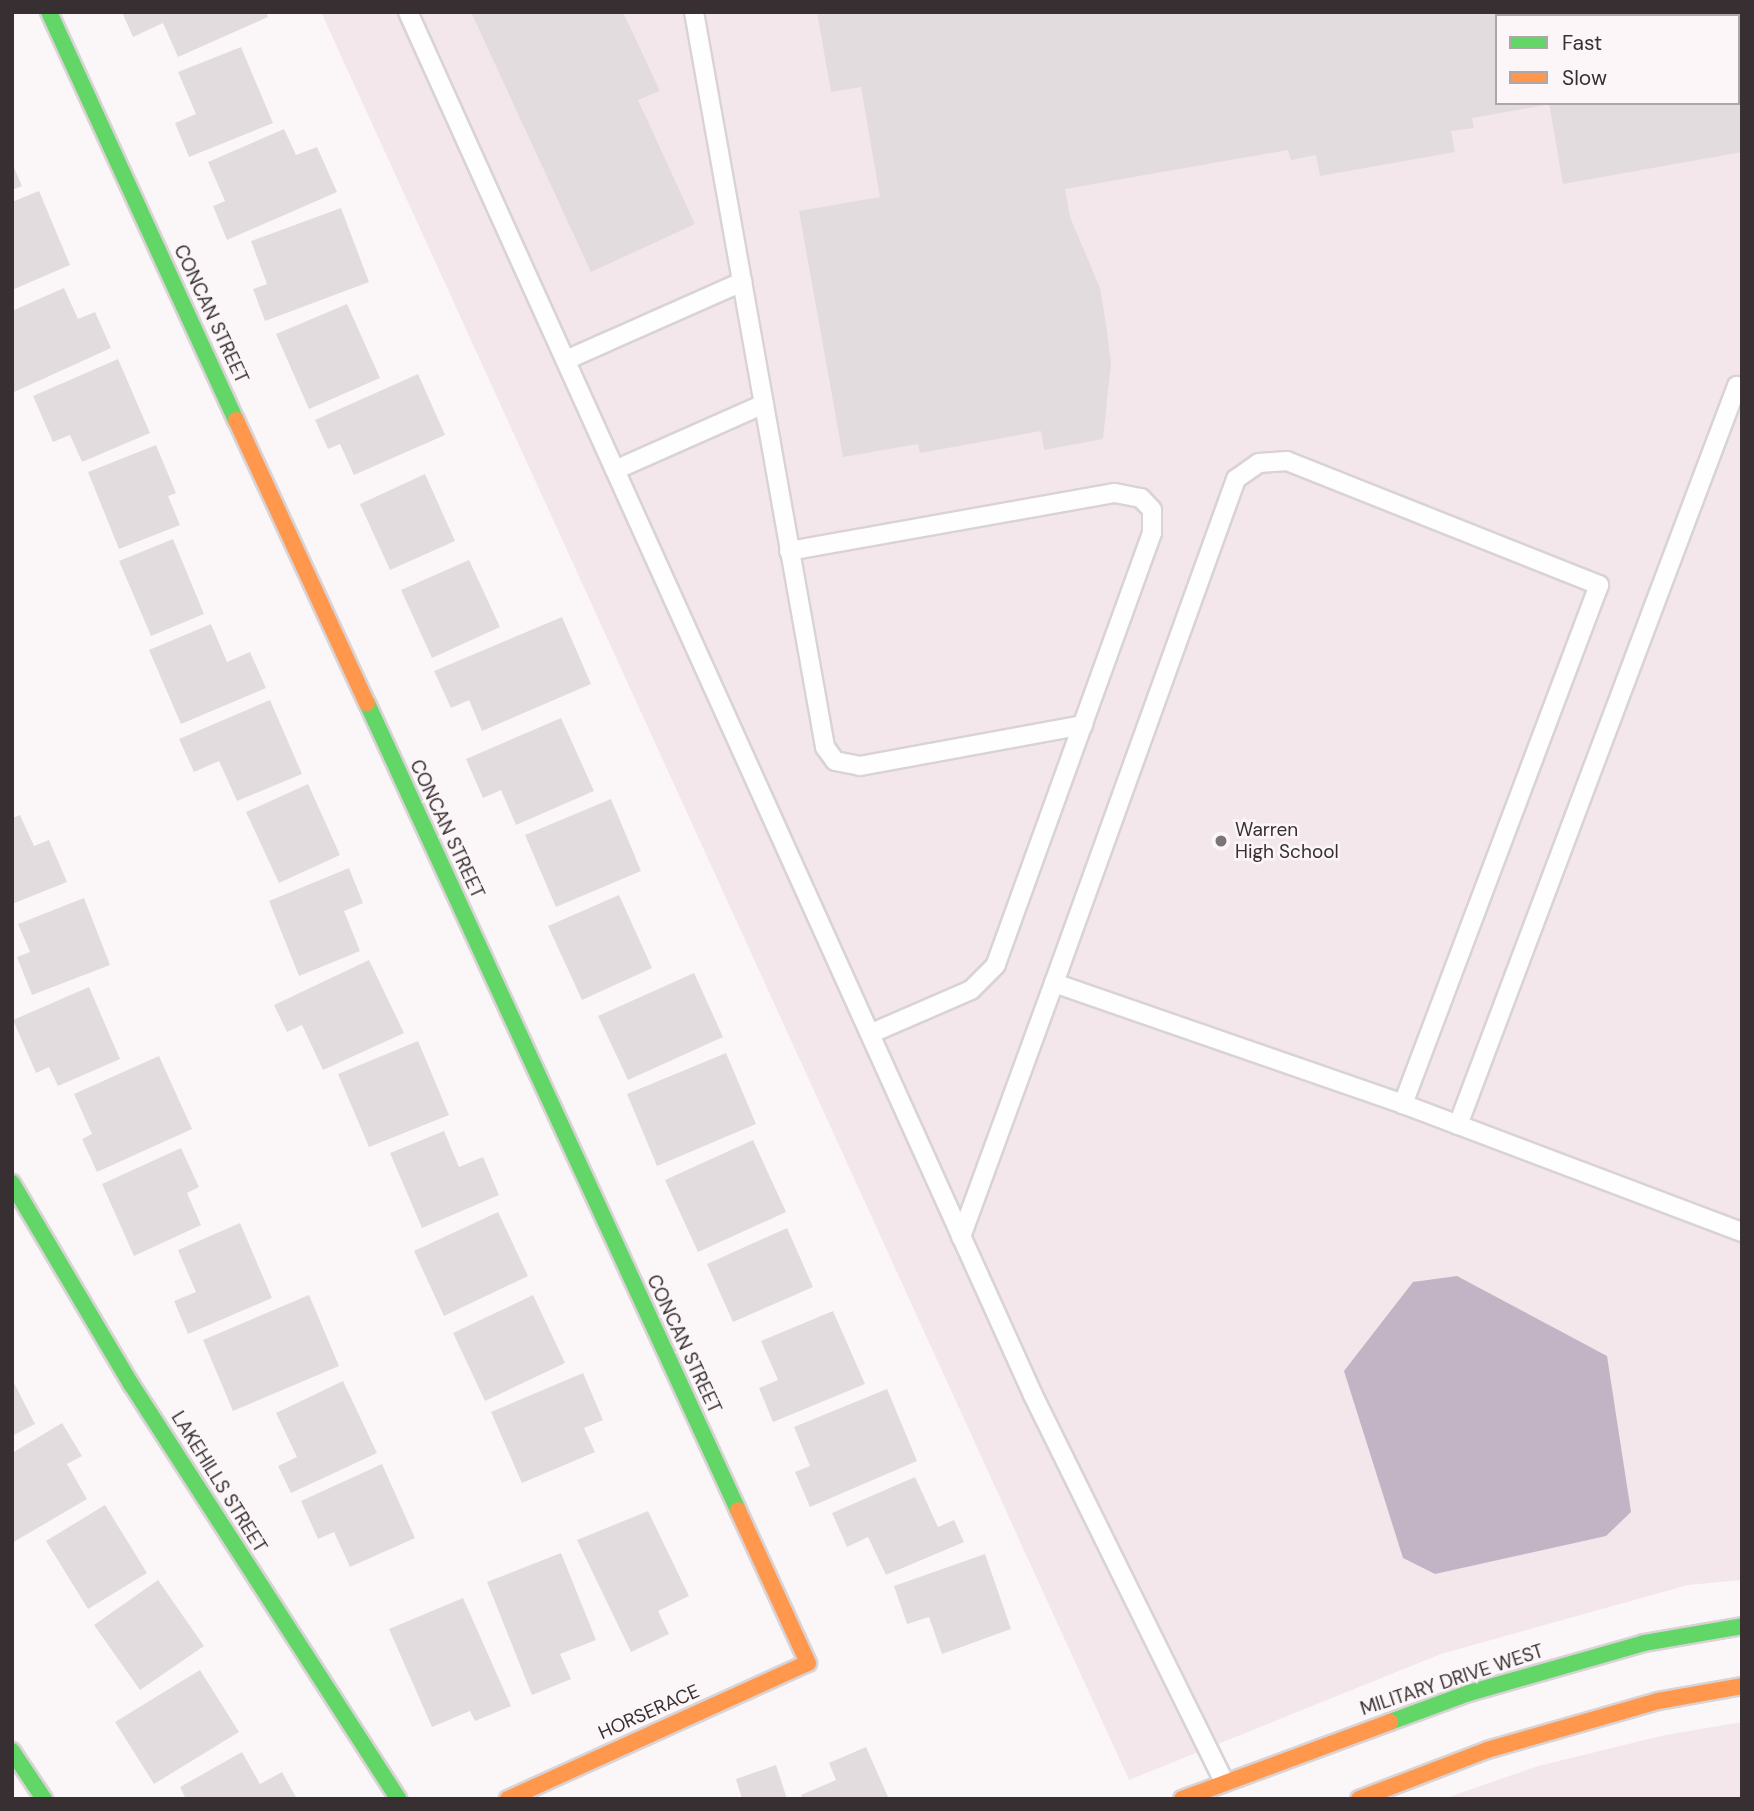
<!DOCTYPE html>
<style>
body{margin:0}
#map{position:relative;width:1754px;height:1811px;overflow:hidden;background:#fbf7f9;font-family:"DM Sans",sans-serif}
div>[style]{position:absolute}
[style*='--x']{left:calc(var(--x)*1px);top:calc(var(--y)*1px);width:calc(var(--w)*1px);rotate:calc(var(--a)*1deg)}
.built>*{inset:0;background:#f4e7eb}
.water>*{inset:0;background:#c2b4c4}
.building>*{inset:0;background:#e2dcdf}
.roads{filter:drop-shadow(2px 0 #d9d3d5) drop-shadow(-2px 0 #d9d3d5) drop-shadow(0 2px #d9d3d5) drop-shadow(0 -2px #d9d3d5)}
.lane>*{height:18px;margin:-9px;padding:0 9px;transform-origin:9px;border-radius:9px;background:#fefefe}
.fast>*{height:16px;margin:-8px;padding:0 8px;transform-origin:8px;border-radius:8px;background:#63d668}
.slow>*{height:16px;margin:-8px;padding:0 8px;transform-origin:8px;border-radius:8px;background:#ff974d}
.dots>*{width:19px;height:19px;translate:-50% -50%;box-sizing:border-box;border:4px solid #fcf6f8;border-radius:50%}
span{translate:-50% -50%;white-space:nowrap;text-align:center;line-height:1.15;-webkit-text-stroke:5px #fcf6f8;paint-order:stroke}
.street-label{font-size:19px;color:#382f32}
.poi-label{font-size:19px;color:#382f32}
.left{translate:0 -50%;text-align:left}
.frame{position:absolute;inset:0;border:14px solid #382f32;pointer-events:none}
.legend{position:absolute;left:1495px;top:14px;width:245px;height:91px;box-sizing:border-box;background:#fcf6f8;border:2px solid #aea6a9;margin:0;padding:9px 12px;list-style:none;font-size:21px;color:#382f32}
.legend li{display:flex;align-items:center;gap:14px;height:35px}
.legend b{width:35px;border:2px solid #aea6a9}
</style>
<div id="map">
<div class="built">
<i style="clip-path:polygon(evenodd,321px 12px,1742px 12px,1742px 1580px,1688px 1585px,1441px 1654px,1129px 1780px,321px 12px,1497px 16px,1738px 16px,1738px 103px,1497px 103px,1497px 16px)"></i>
<i style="clip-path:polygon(1742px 1722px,1742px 1799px,1443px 1799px,1538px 1766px,1665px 1735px)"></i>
</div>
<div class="water">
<i style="clip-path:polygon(1457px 1276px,1607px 1356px,1631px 1512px,1606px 1536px,1435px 1574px,1403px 1558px,1344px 1371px,1413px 1282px)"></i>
</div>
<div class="building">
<i style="clip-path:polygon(122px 12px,266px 12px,268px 17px,178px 57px,163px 23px,133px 37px)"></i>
<i style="clip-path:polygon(471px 12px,623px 12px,660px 91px,638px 100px,695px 224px,591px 272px)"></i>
<i style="clip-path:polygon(817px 12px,1722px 12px,1723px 16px,1497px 16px,1497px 103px,1545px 105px,1472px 118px,1474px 128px,1451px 131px,1455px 152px,1320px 176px,1316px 155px,1291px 160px,1288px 150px,1065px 189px,1070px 217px,1100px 288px,1106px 324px,1111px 363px,1103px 439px,1044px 450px,1041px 431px,920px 453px,918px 444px,843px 457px,799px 211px,880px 197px,861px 87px,831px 92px)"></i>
<i style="clip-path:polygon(241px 47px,273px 123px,189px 157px,175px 123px,196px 114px,178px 72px)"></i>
<i style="clip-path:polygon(1738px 66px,1742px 66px,1742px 152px,1563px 184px,1549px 103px,1738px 103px)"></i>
<i style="clip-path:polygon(284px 129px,296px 155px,317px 147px,337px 192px,227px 240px,213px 206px,225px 201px,208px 162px)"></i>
<i style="clip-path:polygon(12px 163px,22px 186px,12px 190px)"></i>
<i style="clip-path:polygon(39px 191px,70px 265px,12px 290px,12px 202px)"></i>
<i style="clip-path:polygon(341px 208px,369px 282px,265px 321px,253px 289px,267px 284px,251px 241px)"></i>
<i style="clip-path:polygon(64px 288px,78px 319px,95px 312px,111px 348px,12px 393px,12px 311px)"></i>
<i style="clip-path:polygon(347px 304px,380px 378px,309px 409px,276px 334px)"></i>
<i style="clip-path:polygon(118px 359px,150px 433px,82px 462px,70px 435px,53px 442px,33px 396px)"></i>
<i style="clip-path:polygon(418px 374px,445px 435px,354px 475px,340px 444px,328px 449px,315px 420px)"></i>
<i style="clip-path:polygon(156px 445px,176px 493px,168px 496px,180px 525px,119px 549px,88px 472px)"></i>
<i style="clip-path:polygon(425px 474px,455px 541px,390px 570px,360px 504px)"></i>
<i style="clip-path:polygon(173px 539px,204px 614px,151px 636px,119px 561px)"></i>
<i style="clip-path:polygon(469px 560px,500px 627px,432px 658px,401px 590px)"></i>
<i style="clip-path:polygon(562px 617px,591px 684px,482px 731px,469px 700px,451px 708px,434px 671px)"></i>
<i style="clip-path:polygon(211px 624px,227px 662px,250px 652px,266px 688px,181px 724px,149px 650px)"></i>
<i style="clip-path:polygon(270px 700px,302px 774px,237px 801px,219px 761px,194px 772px,179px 739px)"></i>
<i style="clip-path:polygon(561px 718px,594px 791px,516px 825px,501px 790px,483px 798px,466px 759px)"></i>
<i style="clip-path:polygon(308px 784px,340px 855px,279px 883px,246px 812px)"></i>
<i style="clip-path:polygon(611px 799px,641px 871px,556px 907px,525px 835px)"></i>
<i style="clip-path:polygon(20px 815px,34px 846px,49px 840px,67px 882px,12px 904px,12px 818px)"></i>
<i style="clip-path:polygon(349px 868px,363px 903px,344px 911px,360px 951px,299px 976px,269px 901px)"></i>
<i style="clip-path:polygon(619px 895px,652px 968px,582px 1000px,548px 926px)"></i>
<i style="clip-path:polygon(84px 898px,110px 965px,32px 995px,17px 957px,30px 952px,18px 924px)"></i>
<i style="clip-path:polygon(369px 960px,404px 1033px,323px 1070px,302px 1025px,287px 1032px,274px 1005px)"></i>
<i style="clip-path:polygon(694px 973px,723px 1037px,628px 1080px,598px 1016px)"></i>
<i style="clip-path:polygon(89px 987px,120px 1059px,58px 1086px,49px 1067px,36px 1073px,13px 1020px)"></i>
<i style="clip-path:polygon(418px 1041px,449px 1115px,369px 1147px,338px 1074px)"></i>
<i style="clip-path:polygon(726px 1053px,756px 1124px,657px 1166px,627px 1094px)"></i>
<i style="clip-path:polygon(159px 1056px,192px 1129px,97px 1172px,82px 1139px,92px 1134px,74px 1094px)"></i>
<i style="clip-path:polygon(444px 1131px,459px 1167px,483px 1157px,499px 1195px,422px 1228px,390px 1153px)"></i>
<i style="clip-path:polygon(753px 1140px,786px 1212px,698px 1252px,665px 1180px)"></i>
<i style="clip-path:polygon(181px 1148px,199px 1187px,187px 1193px,201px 1225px,134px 1256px,102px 1184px)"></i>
<i style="clip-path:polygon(498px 1212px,528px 1276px,444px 1316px,414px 1251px)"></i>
<i style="clip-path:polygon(240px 1223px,272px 1298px,188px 1334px,174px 1301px,196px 1292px,178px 1250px)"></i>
<i style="clip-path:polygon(787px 1228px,813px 1287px,733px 1322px,707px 1264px)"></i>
<i style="clip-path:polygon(309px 1295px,339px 1366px,233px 1411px,203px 1340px)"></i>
<i style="clip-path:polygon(533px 1295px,565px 1363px,485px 1401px,453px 1333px)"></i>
<i style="clip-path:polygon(833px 1311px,865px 1384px,773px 1422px,759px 1388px,778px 1380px,761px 1341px)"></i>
<i style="clip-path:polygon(583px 1373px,603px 1420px,584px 1428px,595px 1452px,522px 1483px,491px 1412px)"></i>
<i style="clip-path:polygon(12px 1379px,35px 1424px,12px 1436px)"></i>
<i style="clip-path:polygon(343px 1381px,377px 1453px,291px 1493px,278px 1466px,297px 1457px,276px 1413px)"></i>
<i style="clip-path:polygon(887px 1389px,917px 1461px,810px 1507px,795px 1472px,810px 1466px,794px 1427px)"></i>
<i style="clip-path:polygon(62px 1423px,82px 1456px,67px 1464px,87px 1499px,12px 1543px,12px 1453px)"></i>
<i style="clip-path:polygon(382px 1464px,415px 1538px,350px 1567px,334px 1532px,318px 1539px,301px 1501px)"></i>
<i style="clip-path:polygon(915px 1477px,938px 1527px,954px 1520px,964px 1542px,886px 1575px,868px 1537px,847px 1547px,832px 1513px)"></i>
<i style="clip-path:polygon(105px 1505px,147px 1573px,88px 1609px,46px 1541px)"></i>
<i style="clip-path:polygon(648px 1511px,689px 1596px,658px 1611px,669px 1634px,631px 1652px,577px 1540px)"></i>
<i style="clip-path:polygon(561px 1553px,596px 1640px,560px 1654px,571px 1679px,532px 1695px,487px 1582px)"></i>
<i style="clip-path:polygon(985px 1554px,1011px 1629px,942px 1654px,929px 1617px,907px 1624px,894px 1586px)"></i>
<i style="clip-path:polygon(158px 1580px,204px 1646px,140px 1690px,94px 1625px)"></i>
<i style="clip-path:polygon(463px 1598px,511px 1706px,475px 1721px,470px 1711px,432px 1727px,389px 1629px)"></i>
<i style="clip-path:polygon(200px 1670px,239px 1732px,154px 1784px,115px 1722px)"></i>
<i style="clip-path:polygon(866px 1747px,889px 1799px,802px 1799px,801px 1795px,836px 1780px,829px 1763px)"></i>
<i style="clip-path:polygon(242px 1752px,260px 1784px,282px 1772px,297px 1799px,186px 1799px,180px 1787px)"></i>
<i style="clip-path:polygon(776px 1765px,787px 1799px,742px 1799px,736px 1779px)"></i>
</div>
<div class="roads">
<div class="lane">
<i style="--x:408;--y:12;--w:1518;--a:65.68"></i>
<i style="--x:1033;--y:1395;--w:431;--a:63.7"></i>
<i style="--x:694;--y:12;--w:747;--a:79.89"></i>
<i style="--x:825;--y:747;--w:17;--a:54"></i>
<i style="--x:835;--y:761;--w:25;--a:11"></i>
<i style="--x:860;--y:766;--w:227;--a:-10.4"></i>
<i style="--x:566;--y:360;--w:193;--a:-23.9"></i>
<i style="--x:615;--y:470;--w:163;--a:-23.9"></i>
<i style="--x:789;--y:551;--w:331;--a:-10.1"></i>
<i style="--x:1115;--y:493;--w:26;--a:11"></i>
<i style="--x:1141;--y:498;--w:16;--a:47"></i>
<i style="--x:1152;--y:510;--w:23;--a:90"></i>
<i style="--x:1152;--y:533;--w:459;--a:109.9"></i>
<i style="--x:996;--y:965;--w:35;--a:135"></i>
<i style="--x:971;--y:990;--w:110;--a:156.5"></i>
<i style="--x:1054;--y:983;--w:536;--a:-70.14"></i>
<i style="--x:1236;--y:479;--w:28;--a:-35"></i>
<i style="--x:1259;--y:463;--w:28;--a:-4"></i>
<i style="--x:1287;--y:461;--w:336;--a:21.7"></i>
<i style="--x:1599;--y:585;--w:555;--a:110.69"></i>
<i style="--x:1458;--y:1125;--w:790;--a:-69.32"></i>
<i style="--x:1737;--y:386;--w:5;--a:22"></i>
<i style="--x:961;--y:1237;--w:270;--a:-69.9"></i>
<i style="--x:1054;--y:983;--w:369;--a:19.1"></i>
<i style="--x:1403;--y:1104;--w:362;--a:20.7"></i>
</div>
<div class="fast">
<i style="--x:49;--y:12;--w:449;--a:65.4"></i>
<i style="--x:367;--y:703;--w:888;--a:65.31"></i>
<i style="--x:12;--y:1183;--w:234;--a:59.4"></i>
<i style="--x:131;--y:1384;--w:493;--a:57.2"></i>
<i style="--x:1390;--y:1722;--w:84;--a:-20.2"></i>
<i style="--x:1469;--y:1693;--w:182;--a:-15.9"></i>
<i style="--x:1644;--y:1643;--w:99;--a:-9.8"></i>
<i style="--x:12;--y:1751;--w:58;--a:56.3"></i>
</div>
<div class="slow">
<i style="--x:236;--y:420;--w:312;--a:65.2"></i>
<i style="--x:508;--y:1799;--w:329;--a:-24.4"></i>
<i style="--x:808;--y:1663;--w:168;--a:-114.6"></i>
<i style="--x:1182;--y:1799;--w:222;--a:-20.3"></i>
<i style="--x:1359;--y:1799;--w:137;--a:-20.9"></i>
<i style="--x:1487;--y:1750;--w:178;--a:-16"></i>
<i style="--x:1658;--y:1701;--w:85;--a:-10.1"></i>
</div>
</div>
<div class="dots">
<i style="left:1221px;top:841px;background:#7c7578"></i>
</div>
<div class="street-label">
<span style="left:211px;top:314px;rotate:65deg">CONCAN STREET</span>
<span style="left:447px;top:829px;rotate:65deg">CONCAN STREET</span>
<span style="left:684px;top:1344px;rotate:65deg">CONCAN STREET</span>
<span style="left:219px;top:1482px;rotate:58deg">LAKEHILLS STREET</span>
<span style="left:1452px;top:1680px;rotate:-18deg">MILITARY DRIVE WEST</span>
<span style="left:649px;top:1712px;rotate:-24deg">HORSERACE</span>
</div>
<div class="poi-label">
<span class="left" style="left:1235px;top:841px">Warren<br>High School</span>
</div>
<div class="frame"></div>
<ul class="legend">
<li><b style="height:9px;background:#63d668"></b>Fast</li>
<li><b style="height:9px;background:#ff974d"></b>Slow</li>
</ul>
</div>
